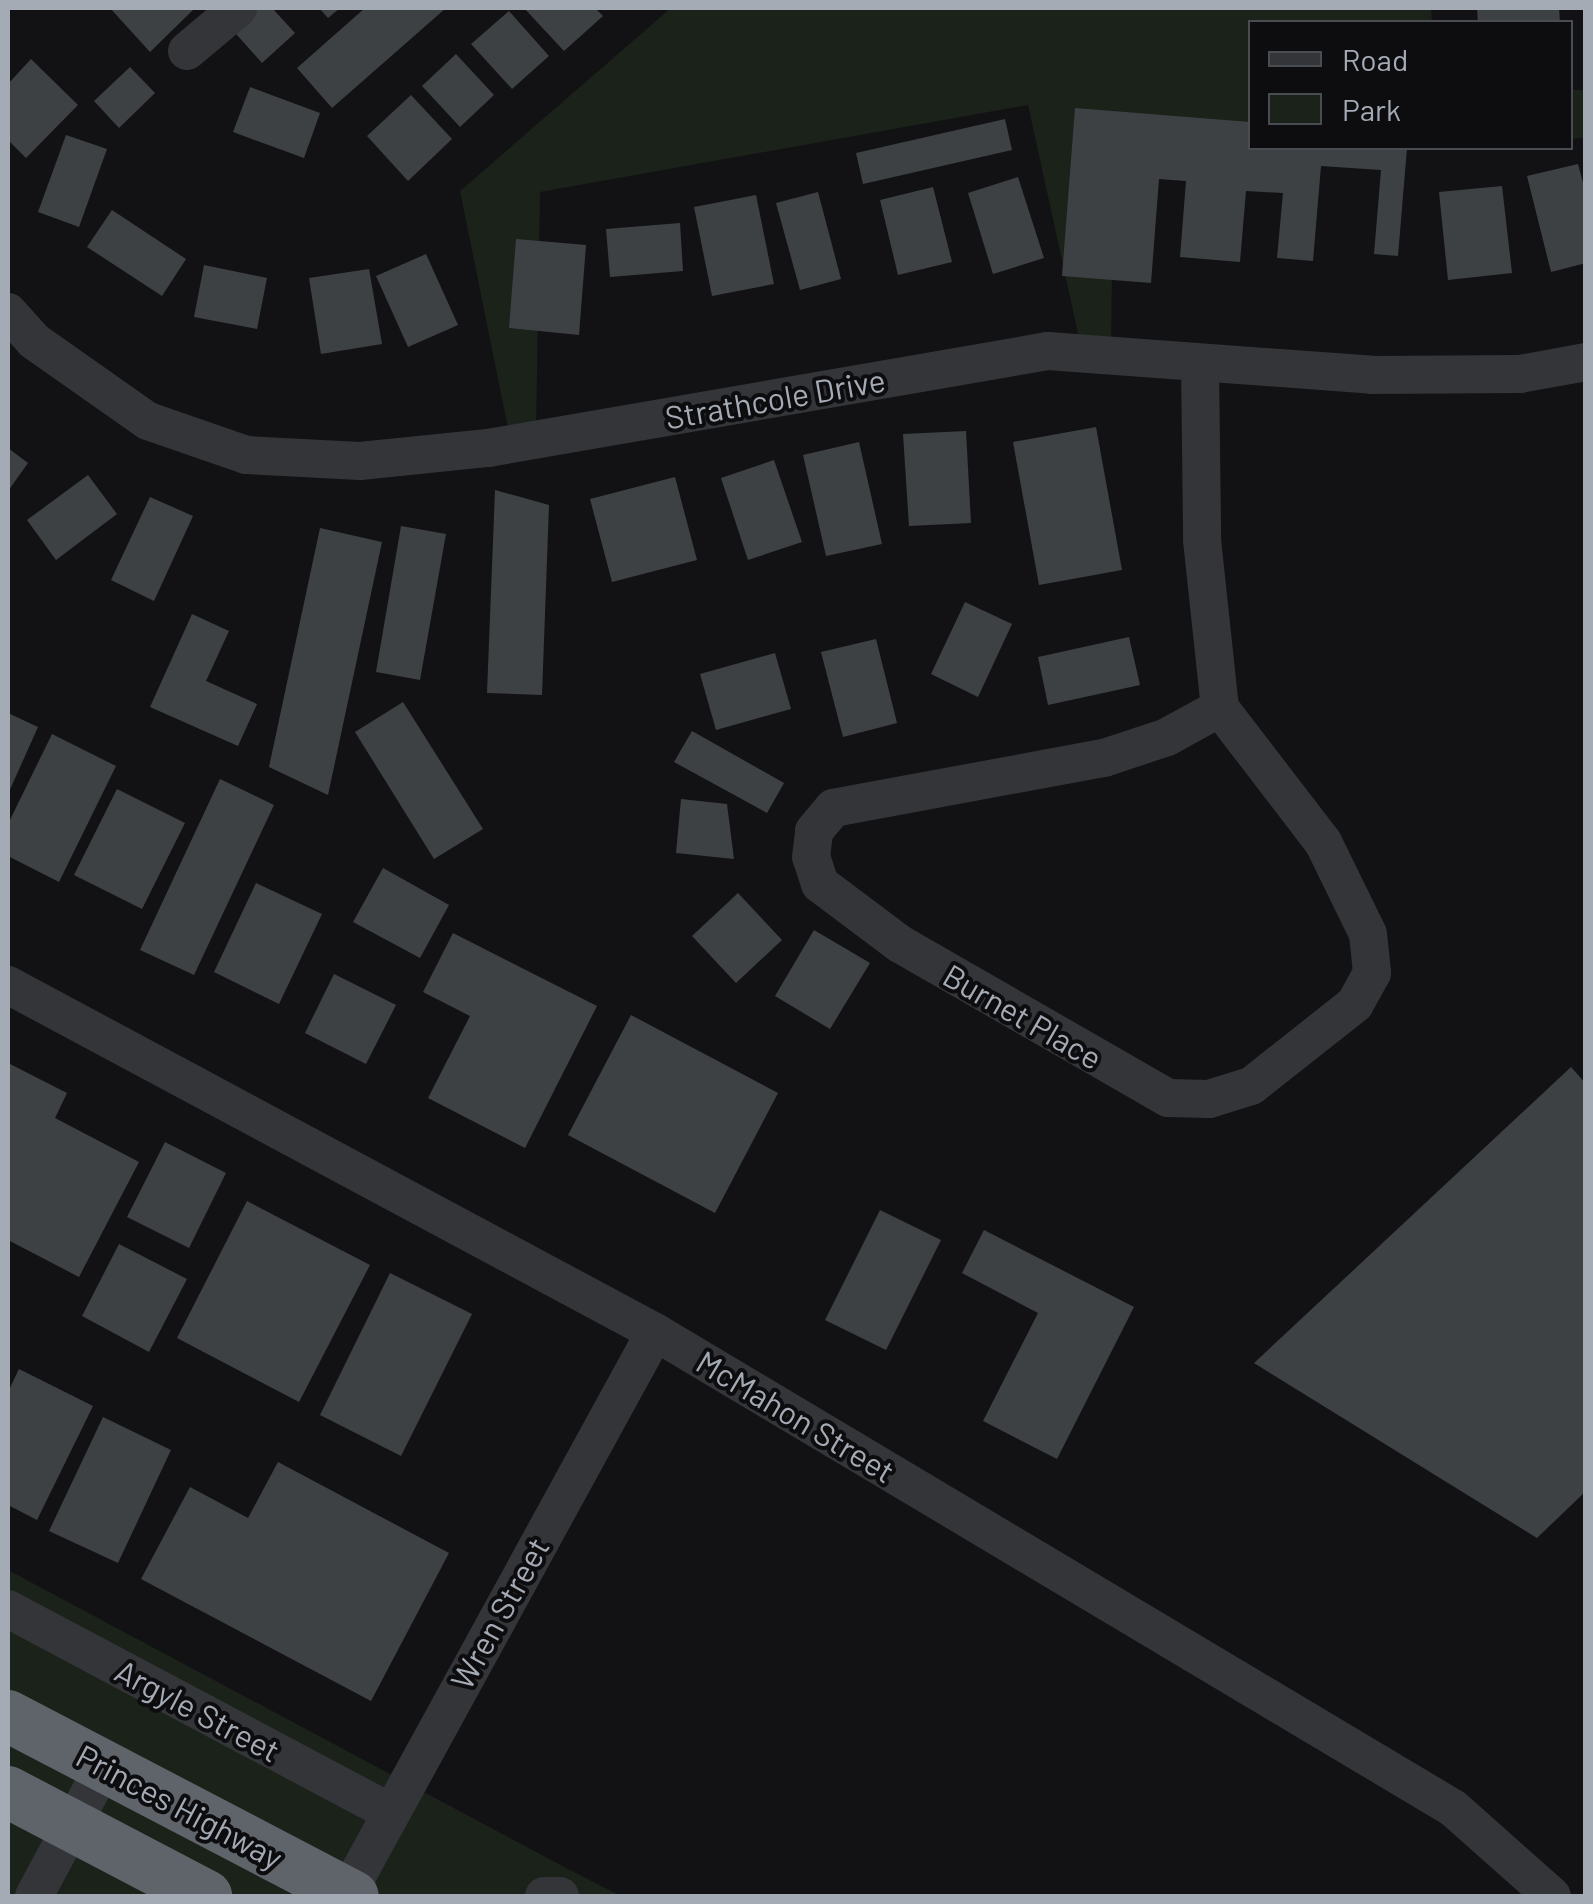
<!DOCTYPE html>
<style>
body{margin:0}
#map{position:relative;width:1593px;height:1904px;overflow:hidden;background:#121214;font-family:Barlow,sans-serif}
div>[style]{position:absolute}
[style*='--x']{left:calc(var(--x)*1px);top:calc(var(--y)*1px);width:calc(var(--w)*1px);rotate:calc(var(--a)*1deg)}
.green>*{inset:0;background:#1a221a}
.building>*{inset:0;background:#3e4144}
.minor>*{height:38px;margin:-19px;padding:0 19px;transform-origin:19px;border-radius:19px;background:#333539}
.highway>*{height:52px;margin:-26px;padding:0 26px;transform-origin:26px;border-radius:26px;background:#5f646a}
span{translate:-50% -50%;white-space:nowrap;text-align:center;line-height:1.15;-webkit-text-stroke:8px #0d0d0f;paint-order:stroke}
.street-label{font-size:32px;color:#a4abb5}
.frame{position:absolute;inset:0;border:10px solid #a4abb5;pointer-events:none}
.legend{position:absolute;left:1248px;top:20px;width:325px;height:130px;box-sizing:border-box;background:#0d0d0f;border:2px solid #494c51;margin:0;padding:12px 18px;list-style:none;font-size:30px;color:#a4abb5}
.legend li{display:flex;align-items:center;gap:20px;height:50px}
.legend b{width:50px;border:2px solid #494c51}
</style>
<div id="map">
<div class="green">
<i style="clip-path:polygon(671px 8px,1431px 8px,1432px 22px,1250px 22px,1250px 124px,1114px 113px,1111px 348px,1081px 347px,1028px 105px,540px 192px,536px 434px,510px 438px,460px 191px)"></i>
<i style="clip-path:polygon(1570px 90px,1585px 90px,1585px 138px,1571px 139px)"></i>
<i style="clip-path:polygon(8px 1570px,568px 1869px,621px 1896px,8px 1896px)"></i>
</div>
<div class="building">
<i style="clip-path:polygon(110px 8px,195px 8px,150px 52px)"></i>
<i style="clip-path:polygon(249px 8px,272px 8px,295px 33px,262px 63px,229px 26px)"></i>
<i style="clip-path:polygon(319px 8px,340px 8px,328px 18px)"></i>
<i style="clip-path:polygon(365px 8px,446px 8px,332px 108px,297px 68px)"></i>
<i style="clip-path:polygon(524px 8px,595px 8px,603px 16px,564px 51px)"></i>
<i style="clip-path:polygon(1477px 8px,1559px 8px,1560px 22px,1478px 22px)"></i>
<i style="clip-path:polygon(509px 11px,549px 56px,512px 89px,471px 44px)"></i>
<i style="clip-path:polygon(456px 54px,494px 95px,460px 127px,422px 86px)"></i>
<i style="clip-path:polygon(31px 59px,78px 105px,26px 158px,8px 140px,8px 84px)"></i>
<i style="clip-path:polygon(130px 67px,155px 93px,119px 128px,94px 101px)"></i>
<i style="clip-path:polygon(250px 87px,320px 113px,304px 158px,233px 132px)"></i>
<i style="clip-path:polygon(411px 95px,452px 139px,408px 181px,367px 136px)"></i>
<i style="clip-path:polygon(1075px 108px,1250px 122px,1250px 148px,1407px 148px,1398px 256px,1374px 254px,1381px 170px,1321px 166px,1313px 261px,1277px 258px,1283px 193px,1246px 191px,1240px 262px,1180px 257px,1186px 181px,1159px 179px,1151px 283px,1062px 276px)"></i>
<i style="clip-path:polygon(1005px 119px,1012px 150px,863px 184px,856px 153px)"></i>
<i style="clip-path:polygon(66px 135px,107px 149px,79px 227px,38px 212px)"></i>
<i style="clip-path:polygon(1578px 164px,1586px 194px,1586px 263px,1551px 272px,1527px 176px)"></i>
<i style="clip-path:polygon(1018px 177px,1044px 258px,993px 274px,968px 193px)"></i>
<i style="clip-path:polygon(1502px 186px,1512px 273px,1448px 280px,1439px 192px)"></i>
<i style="clip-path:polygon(933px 187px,952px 262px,898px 275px,880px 200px)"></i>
<i style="clip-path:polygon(818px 192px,841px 279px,800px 290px,776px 203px)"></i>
<i style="clip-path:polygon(756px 195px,774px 284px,712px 296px,694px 207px)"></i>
<i style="clip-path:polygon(112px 210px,186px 259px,162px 296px,87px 247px)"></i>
<i style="clip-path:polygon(680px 223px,683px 271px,610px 277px,606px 229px)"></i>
<i style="clip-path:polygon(516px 239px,586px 245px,579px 335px,509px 328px)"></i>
<i style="clip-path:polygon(426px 254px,458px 325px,408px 347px,376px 276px)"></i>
<i style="clip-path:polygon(204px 265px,267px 278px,257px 329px,194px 317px)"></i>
<i style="clip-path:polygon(369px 269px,382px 344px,321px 354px,309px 278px)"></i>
<i style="clip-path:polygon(1096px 427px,1122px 570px,1039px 585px,1013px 442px)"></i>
<i style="clip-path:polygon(966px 431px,971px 523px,909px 526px,903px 434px)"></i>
<i style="clip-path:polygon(859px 442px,882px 544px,826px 556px,803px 455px)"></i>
<i style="clip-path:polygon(8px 448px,28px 463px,8px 491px)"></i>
<i style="clip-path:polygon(774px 460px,802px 542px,748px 560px,721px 478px)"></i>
<i style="clip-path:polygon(88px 475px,117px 514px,56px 560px,27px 520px)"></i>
<i style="clip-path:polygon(675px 477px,697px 560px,612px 582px,590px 499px)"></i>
<i style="clip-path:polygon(495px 490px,549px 505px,542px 695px,487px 693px)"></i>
<i style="clip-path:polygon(150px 497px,193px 516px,154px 601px,111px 580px)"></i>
<i style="clip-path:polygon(401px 526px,446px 534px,420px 680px,376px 672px)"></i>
<i style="clip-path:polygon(320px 528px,382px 542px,328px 795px,269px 767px)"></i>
<i style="clip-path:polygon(965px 602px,1012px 624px,978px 697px,931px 674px)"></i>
<i style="clip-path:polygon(192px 614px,229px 631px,206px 681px,257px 704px,238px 746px,150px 707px)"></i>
<i style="clip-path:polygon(1129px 637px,1140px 685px,1048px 705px,1038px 657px)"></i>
<i style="clip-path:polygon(876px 639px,897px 723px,843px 737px,821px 652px)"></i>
<i style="clip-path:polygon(775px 653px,791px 709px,716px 730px,700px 674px)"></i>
<i style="clip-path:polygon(403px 702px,483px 829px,434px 859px,355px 732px)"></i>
<i style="clip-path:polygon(8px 713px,38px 727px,8px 794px)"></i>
<i style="clip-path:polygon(692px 731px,784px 783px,767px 813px,674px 762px)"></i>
<i style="clip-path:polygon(52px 734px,116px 766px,59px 882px,8px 856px,8px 824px)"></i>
<i style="clip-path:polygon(220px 779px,274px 805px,194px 975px,140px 950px)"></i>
<i style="clip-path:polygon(117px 789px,185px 823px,142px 909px,74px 875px)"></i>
<i style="clip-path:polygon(681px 799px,727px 804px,734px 859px,676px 853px)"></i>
<i style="clip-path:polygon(383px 868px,449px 905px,420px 958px,353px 922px)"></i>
<i style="clip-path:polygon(256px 883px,322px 914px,279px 1004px,214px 972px)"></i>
<i style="clip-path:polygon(738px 893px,782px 940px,736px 983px,692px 936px)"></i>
<i style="clip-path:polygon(814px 930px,870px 963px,830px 1029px,775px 996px)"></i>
<i style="clip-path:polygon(453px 933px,597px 1006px,525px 1148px,428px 1098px,470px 1016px,423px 992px)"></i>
<i style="clip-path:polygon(334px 974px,396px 1005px,366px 1064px,305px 1033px)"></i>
<i style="clip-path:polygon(631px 1015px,778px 1093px,715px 1213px,568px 1135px)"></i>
<i style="clip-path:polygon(8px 1063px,67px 1093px,55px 1118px,139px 1162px,79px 1277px,8px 1240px)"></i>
<i style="clip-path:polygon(1571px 1067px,1586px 1084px,1586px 1491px,1537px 1538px,1254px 1363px)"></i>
<i style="clip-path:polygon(165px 1142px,226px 1173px,189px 1248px,127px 1217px)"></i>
<i style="clip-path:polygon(247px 1201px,370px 1265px,299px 1402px,177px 1338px)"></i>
<i style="clip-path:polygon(880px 1210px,941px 1240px,886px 1350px,825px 1320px)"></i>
<i style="clip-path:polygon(984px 1230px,1134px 1307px,1057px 1459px,983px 1421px,1038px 1313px,962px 1273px)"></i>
<i style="clip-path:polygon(119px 1244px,187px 1279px,149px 1352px,82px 1316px)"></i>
<i style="clip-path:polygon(390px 1273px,472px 1314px,401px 1456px,320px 1415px)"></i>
<i style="clip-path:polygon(19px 1369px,93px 1406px,37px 1520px,8px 1505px,8px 1392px)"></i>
<i style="clip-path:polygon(103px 1417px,171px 1450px,118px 1563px,49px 1531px)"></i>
<i style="clip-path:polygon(278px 1462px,449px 1553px,371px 1701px,141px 1579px,190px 1487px,248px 1518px)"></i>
</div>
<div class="minor">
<i style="--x:187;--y:51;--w:67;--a:-40.1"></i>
<i style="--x:8;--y:312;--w:39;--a:48"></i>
<i style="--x:34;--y:341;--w:139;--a:35.1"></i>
<i style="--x:148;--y:421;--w:104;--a:19.1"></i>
<i style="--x:246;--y:455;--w:114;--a:3"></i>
<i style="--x:360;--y:461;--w:129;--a:-5.8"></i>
<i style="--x:488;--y:448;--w:568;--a:-9.83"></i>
<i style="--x:1048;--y:351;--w:325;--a:4.2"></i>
<i style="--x:1372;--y:375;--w:148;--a:-0.4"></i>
<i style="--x:1520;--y:374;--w:67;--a:-10.3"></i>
<i style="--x:1200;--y:364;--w:176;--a:89.3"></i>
<i style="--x:1202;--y:540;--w:169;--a:83.9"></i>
<i style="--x:1220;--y:708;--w:169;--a:52.5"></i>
<i style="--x:1323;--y:842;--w:102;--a:63.9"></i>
<i style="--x:1368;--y:934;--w:39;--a:84"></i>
<i style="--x:1372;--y:973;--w:35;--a:119"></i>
<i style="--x:1355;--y:1004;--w:132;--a:141.7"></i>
<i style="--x:1251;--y:1086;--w:44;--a:162.8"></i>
<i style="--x:1209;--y:1099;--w:41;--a:-178.6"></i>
<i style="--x:1168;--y:1098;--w:309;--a:-150.1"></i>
<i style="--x:900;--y:944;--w:100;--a:-143.1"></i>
<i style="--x:820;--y:884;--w:28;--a:-108"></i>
<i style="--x:811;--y:857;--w:26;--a:-83"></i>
<i style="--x:814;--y:831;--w:30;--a:-50"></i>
<i style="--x:833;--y:808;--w:276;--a:-10.5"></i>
<i style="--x:1104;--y:758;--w:66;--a:-18.4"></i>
<i style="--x:1167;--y:737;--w:60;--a:-28.7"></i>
<i style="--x:8;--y:985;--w:734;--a:28.21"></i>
<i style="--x:655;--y:1332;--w:929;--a:30.82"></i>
<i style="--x:1453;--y:1808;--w:132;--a:41.6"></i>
<i style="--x:8;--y:1609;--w:432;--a:28"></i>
<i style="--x:34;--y:1896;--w:148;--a:-61.7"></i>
<i style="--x:346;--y:1896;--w:643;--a:-61.28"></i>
<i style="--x:544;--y:1896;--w:16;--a:0"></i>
</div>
<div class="highway">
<i style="--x:8;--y:1716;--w:389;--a:27.6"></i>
<i style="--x:8;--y:1792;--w:224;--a:27.7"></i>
</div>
<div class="street-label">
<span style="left:775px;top:398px;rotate:-10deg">Strathcole Drive</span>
<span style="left:1023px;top:1016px;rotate:30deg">Burnet Place</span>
<span style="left:796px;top:1416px;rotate:31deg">McMahon Street</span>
<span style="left:499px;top:1613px;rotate:-61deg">Wren Street</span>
<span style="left:198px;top:1710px;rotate:28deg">Argyle Street</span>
<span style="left:180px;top:1806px;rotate:28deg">Princes Highway</span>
</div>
<div class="frame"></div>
<ul class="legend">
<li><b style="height:12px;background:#333539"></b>Road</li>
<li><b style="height:28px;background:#1a221a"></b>Park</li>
</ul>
</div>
